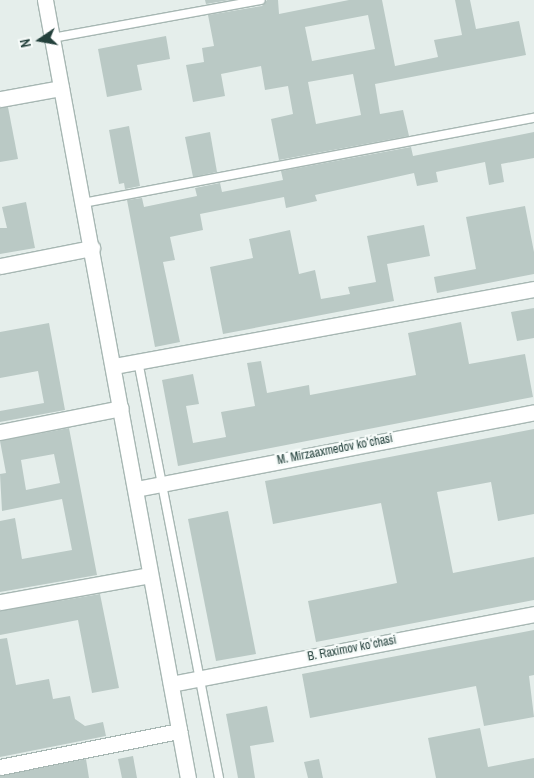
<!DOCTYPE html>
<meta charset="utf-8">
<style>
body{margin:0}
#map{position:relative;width:534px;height:778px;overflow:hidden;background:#e5eeeb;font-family:"Archivo Narrow",sans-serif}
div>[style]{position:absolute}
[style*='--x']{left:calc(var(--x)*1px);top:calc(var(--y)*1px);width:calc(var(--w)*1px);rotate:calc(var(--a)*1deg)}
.building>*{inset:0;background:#bac9c5}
.roads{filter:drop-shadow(1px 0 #a7b7b3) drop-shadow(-1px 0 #a7b7b3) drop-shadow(0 1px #a7b7b3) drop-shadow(0 -1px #a7b7b3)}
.service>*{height:8px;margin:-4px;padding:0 4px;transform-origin:4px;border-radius:4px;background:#fff}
.minor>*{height:15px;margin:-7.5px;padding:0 7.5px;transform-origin:7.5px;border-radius:7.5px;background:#fff}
span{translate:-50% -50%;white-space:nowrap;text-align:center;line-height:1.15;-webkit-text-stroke:4.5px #f6fbf9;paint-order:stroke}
.street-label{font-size:12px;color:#24413c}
.north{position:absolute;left:15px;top:15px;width:50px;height:50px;-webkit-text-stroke:4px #f6fbf9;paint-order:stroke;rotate:258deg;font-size:14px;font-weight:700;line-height:20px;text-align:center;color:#24413c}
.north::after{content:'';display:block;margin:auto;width:18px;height:22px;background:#24413c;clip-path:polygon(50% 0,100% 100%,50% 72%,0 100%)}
</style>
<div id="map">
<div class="building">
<i style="clip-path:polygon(205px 0,230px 0,206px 4px)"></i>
<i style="clip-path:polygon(evenodd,267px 0,278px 0,279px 14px,349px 0,382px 0,395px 66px,438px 57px,434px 40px,462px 35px,455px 0,470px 0,476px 29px,519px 21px,526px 55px,375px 84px,380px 114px,403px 110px,409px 136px,279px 160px,271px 119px,293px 114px,288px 86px,265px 90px,261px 66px,221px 74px,225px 96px,193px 102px,186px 65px,204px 62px,202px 48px,214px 46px,208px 15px,262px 6px,267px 0,368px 15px,375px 49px,312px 61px,305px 27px,368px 15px,267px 0,353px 74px,361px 115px,316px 124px,308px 82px,353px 74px)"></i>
<i style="clip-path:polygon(166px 36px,170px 59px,137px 65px,142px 90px,107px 97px,98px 49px)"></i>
<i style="clip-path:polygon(8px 107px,18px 159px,0 162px,0 108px)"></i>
<i style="clip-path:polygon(129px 126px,140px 186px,125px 189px,124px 183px,119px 184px,109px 130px)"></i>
<i style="clip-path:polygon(210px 132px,217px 172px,193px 177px,185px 137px)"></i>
<i style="clip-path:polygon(534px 132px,534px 158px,501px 164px,504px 182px,489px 185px,485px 162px,436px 172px,438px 182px,417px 186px,414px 173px,315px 195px,317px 201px,286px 208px,284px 197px,200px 214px,203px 230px,170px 237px,175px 260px,163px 262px,180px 342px,155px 347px,127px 200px,142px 198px,144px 207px,197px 196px,195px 188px,220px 183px,222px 192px,283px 180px,281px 171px,411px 147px,413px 156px)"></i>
<i style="clip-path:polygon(26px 202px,35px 248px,0 254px,0 228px,7px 228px,2px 207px)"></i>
<i style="clip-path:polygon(525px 206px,534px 252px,534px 274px,437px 293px,434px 277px,476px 269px,466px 217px)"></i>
<i style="clip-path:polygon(424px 225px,430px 256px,387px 264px,394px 301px,223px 334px,210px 267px,253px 258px,249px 239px,290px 230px,299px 274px,315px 270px,321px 299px,350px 294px,348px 287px,376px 282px,367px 236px)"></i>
<i style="clip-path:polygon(534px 308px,534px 338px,517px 341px,511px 312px)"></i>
<i style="clip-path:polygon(461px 322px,469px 364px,525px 354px,533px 397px,178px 466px,162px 380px,193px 374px,199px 404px,186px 406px,193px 443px,226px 437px,221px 412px,255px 406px,247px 363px,261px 361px,267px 393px,309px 385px,310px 395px,416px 375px,408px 333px)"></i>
<i style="clip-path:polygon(49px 323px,65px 410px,0 422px,0 411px,44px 403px,38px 371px,0 378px,0 332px)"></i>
<i style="clip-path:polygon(evenodd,69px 428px,97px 575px,0 592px,0 521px,15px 518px,22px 559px,72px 550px,62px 499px,2px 511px,0 474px,6px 473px,0 441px,69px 428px,54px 454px,60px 483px,26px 490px,21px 460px,54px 454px)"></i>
<i style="clip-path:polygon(534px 429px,534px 514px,498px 521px,491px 482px,437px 492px,453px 573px,534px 557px,534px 600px,316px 642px,308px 601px,397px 583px,381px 503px,273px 524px,265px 481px)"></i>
<i style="clip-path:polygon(228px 511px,256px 654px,216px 661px,188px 519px)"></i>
<i style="clip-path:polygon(100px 594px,119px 688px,92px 693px,78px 620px,0 635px,0 611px)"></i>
<i style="clip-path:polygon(534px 630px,534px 675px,529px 676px,534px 717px,484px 726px,476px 686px,310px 718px,302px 674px)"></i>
<i style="clip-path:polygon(7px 638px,16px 685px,49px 679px,53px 699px,70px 696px,75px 719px,85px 726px,103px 722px,106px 736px,0 757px,0 639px)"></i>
<i style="clip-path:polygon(267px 706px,274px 742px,250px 746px,255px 778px,238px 778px,226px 714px)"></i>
<i style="clip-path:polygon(480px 728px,488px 767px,534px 758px,534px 778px,436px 778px,428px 738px)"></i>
<i style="clip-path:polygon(133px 756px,137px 778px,122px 778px,118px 759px)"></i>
<i style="clip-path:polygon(86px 759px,89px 778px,0 778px,0 776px)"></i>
<i style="clip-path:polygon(319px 759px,323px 778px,308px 778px,304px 762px)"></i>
</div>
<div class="roads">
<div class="service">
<i style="--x:52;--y:38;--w:212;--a:-10.3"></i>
<i style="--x:83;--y:203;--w:459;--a:-10.7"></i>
<i style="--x:138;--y:361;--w:425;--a:79"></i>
</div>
<div class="minor">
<i style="--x:45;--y:0;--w:791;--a:79.59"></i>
<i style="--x:0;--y:99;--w:62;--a:-10.2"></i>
<i style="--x:0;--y:266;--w:94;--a:-11.1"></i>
<i style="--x:114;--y:366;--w:427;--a:-10.4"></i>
<i style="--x:0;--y:432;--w:123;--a:-11.2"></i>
<i style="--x:136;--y:489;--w:405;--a:-10.9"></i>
<i style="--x:0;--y:602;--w:152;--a:-10.2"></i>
<i style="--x:171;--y:684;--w:370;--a:-10.9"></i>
<i style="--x:0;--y:767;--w:183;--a:-11.4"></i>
</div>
</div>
<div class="street-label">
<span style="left:335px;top:450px;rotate:-11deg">M. Mirzaaxmedov koʻchasi</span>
<span style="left:352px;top:649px;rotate:-11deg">B. Raximov koʻchasi</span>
</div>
<div class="north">N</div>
</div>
